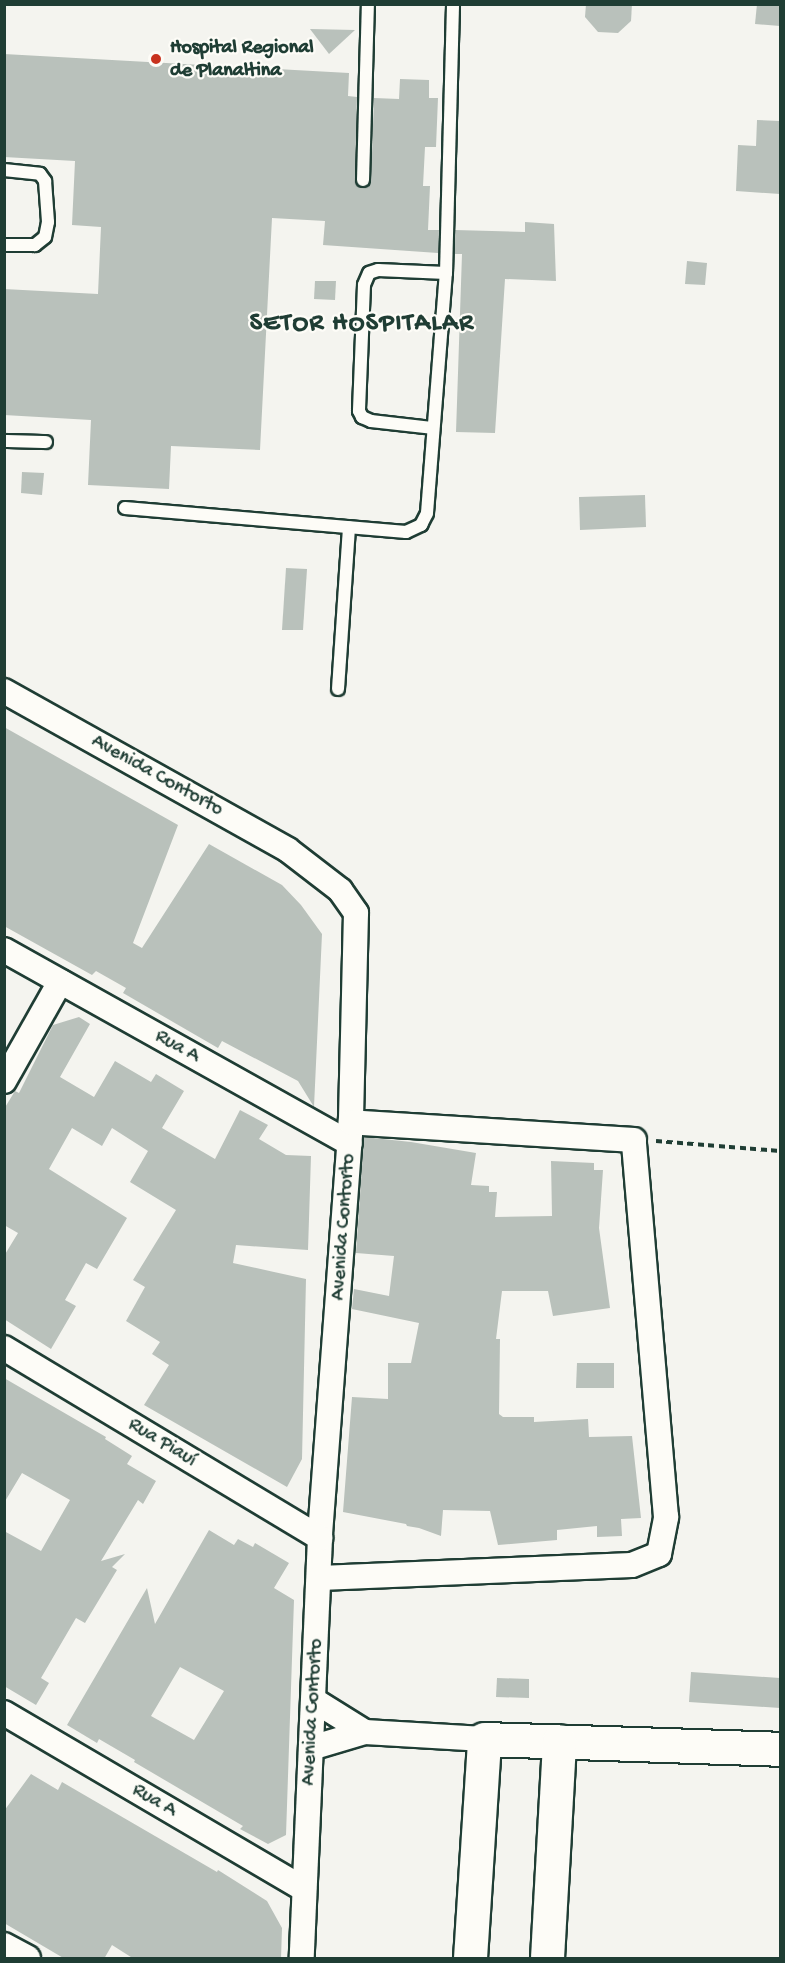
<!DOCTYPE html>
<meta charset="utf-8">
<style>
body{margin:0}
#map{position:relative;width:785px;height:1963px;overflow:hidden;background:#f4f4ef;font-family:"Gochi Hand",sans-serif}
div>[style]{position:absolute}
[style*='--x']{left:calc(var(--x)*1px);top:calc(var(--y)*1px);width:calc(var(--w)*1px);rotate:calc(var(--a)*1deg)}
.building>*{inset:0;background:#b9c1bb}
.path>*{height:4px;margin-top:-2px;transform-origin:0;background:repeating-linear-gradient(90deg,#1f3d34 0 6px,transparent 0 10.5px)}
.roads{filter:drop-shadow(2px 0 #1f3d34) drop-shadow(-2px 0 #1f3d34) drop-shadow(0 2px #1f3d34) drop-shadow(0 -2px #1f3d34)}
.service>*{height:12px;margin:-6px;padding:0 6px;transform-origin:6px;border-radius:6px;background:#fdfcf7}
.minor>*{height:24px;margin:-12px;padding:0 12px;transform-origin:12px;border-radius:12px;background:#fdfcf7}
.primary>*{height:33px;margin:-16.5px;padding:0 16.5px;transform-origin:16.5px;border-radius:16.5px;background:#fdfcf7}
.dots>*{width:16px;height:16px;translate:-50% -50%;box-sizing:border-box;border:3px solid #fdfcf7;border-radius:50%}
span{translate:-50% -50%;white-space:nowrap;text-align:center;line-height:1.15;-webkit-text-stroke:4.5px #fdfcf7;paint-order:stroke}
.poi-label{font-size:20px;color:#1f3d34;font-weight:700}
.left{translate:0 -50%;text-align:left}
.street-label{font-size:20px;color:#1f3d34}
.district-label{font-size:26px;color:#1f3d34;font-weight:700;letter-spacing:1.5px}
.frame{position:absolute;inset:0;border:6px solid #1f3d34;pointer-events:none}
</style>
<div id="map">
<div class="building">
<i style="clip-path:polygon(586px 4px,632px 4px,631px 21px,618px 33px,598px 32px,585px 17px)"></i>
<i style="clip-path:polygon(757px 4px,780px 4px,780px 26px,755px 24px)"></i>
<i style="clip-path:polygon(310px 29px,355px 30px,329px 54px)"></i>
<i style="clip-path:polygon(4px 54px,349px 73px,348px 96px,357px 97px,355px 180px,362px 188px,367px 187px,371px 180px,374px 98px,399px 99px,400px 79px,429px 80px,429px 98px,438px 98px,436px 147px,425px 147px,423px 186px,430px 186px,428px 230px,439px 230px,438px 253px,323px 245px,325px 221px,272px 218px,260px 450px,171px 446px,169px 489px,88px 485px,91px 420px,4px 415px,4px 289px,98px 294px,101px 227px,72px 225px,75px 161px,4px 157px)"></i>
<i style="clip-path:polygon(757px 120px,780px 121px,780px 194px,736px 191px,738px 145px,756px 146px)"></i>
<i style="clip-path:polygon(525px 222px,554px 224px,556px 281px,505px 279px,495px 433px,456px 432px,462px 254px,455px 254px,455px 230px,525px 232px)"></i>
<i style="clip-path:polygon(687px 261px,707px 263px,705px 285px,685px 284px)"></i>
<i style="clip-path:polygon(315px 281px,336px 281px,335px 300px,314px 299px)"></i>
<i style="clip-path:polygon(22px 472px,44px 473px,42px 495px,21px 493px)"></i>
<i style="clip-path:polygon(645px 495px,646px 527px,580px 530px,579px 497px)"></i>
<i style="clip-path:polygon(286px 568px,307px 569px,303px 630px,282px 630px)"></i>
<i style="clip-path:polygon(4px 727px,178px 825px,133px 943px,142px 948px,209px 844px,282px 885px,301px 905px,322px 934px,314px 1107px,298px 1081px,222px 1041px,218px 1048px,123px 993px,126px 988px,96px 971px,92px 975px,4px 926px)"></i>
<i style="clip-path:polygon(79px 1017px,90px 1024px,60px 1077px,94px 1097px,115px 1061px,151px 1082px,156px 1074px,184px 1091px,162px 1128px,215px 1159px,240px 1110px,268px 1125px,259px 1139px,286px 1155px,311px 1156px,308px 1250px,236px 1245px,233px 1263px,306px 1279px,302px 1459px,287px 1487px,144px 1405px,169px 1365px,152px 1354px,160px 1342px,126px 1321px,145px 1287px,133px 1280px,176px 1210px,130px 1182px,148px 1151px,112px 1128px,102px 1146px,72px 1128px,49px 1169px,127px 1218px,97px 1269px,86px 1263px,65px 1300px,76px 1306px,51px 1349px,4px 1319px,4px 1256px,18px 1233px,4px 1225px,4px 1109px,15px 1091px,19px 1093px,53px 1025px)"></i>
<i style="clip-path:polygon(364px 1137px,411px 1142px,476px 1153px,471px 1185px,489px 1186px,489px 1192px,497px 1192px,495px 1217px,552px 1216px,551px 1161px,594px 1163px,594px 1170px,603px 1170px,599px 1228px,610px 1308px,553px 1316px,548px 1291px,502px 1291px,496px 1339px,500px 1339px,499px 1414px,503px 1417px,534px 1417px,534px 1422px,588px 1419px,589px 1437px,632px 1436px,641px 1518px,621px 1519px,622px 1536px,597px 1537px,597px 1526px,557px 1530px,557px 1540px,498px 1545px,490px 1511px,443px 1510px,441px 1536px,419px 1528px,407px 1526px,406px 1524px,343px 1512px,352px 1397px,388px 1399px,388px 1363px,411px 1363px,419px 1323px,352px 1309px,354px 1289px,389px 1296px,394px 1256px,356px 1253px)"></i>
<i style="clip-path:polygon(577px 1363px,614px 1363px,614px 1388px,576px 1388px)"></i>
<i style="clip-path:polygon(4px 1378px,106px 1437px,105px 1439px,132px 1456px,127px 1464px,156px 1481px,143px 1504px,138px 1500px,101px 1561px,125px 1554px,112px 1567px,117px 1570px,85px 1623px,76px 1618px,41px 1678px,49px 1683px,36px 1705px,4px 1686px,4px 1531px,41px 1551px,70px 1500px,22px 1473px,4px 1503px)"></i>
<i style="clip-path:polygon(evenodd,209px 1530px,234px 1545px,238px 1539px,253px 1547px,255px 1543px,289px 1563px,274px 1588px,294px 1600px,286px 1835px,268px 1844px,240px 1829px,243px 1826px,134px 1762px,135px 1760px,99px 1739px,97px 1743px,67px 1725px,147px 1588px,155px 1624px,209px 1530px,180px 1667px,224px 1691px,194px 1740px,151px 1716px,180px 1667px)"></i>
<i style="clip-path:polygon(691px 1672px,780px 1678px,780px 1708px,689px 1702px)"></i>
<i style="clip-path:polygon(497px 1678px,529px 1679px,529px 1698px,496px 1697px)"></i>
<i style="clip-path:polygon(31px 1774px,58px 1790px,62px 1782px,217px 1872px,218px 1870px,267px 1901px,282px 1928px,281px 1959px,134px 1959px,112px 1945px,104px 1959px,65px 1959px,4px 1923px,4px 1811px)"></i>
</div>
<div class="path">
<i style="--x:656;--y:1141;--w:124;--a:4.6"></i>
</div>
<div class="roads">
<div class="service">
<i style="--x:4;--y:170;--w:36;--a:6"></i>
<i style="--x:40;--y:174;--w:9;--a:54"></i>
<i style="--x:45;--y:181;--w:41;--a:85.8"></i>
<i style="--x:48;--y:222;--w:15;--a:101"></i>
<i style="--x:45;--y:237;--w:13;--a:141"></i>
<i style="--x:35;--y:245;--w:31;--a:180"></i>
<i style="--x:363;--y:180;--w:176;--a:-88.4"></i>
<i style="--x:446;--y:273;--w:269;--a:-88.5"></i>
<i style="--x:4;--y:441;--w:42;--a:1.4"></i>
<i style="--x:125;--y:508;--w:282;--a:4.9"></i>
<i style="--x:406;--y:532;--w:17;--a:-25"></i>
<i style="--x:421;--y:525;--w:13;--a:-63"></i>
<i style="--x:427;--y:513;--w:241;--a:-85.5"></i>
<i style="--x:446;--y:273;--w:68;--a:-177.5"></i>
<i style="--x:378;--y:270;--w:9;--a:162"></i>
<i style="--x:369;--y:273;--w:13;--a:113"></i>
<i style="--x:364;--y:285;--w:126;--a:92.3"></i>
<i style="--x:359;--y:411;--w:7;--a:63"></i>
<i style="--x:362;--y:417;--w:10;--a:24"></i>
<i style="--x:371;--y:421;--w:61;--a:6.5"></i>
<i style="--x:338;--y:689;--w:162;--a:-86.1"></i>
</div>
<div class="minor">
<i style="--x:4;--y:691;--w:325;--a:29.2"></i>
<i style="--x:288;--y:850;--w:66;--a:37.6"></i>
<i style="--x:340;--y:890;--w:28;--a:55"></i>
<i style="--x:356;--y:913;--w:209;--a:91.4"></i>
<i style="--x:351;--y:1122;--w:417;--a:94.3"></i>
<i style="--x:320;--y:1538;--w:420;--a:92.5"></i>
<i style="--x:4;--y:950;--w:396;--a:29.2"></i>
<i style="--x:4;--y:1081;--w:114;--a:-60.5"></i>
<i style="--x:4;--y:1348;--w:369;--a:31"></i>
<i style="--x:320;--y:1578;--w:312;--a:-2.4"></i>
<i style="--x:632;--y:1565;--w:29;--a:-22"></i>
<i style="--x:659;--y:1554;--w:38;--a:-79"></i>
<i style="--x:666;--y:1517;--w:378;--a:-94.9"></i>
<i style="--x:634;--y:1140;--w:284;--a:-176.4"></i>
<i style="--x:315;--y:1701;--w:59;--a:31.8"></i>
<i style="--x:365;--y:1732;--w:119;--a:3.4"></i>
<i style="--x:4;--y:1713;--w:348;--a:30.4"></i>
<i style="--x:311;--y:1748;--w:56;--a:-16.5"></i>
<i style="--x:4;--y:1945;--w:27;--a:28"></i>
</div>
<div class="primary">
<i style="--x:470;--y:1958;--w:219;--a:-86.3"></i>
<i style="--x:484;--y:1739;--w:296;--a:1.9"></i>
<i style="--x:547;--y:1958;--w:217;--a:-86.8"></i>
</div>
</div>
<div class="dots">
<i style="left:156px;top:59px;background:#c8321e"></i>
</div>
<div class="poi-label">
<span class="left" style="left:170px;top:60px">Hospital Regional<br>de Planaltina</span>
</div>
<div class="street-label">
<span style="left:157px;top:776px;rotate:29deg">Avenida Contorto</span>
<span style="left:177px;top:1047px;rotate:29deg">Rua A</span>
<span style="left:344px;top:1227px;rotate:-86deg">Avenida Contorto</span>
<span style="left:162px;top:1443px;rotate:31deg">Rua Piauí</span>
<span style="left:313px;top:1712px;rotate:-87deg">Avenida Contorto</span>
<span style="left:154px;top:1801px;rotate:30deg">Rua A</span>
</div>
<div class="district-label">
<span style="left:362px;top:325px">SETOR HOSPITALAR</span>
</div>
<div class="frame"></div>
</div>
